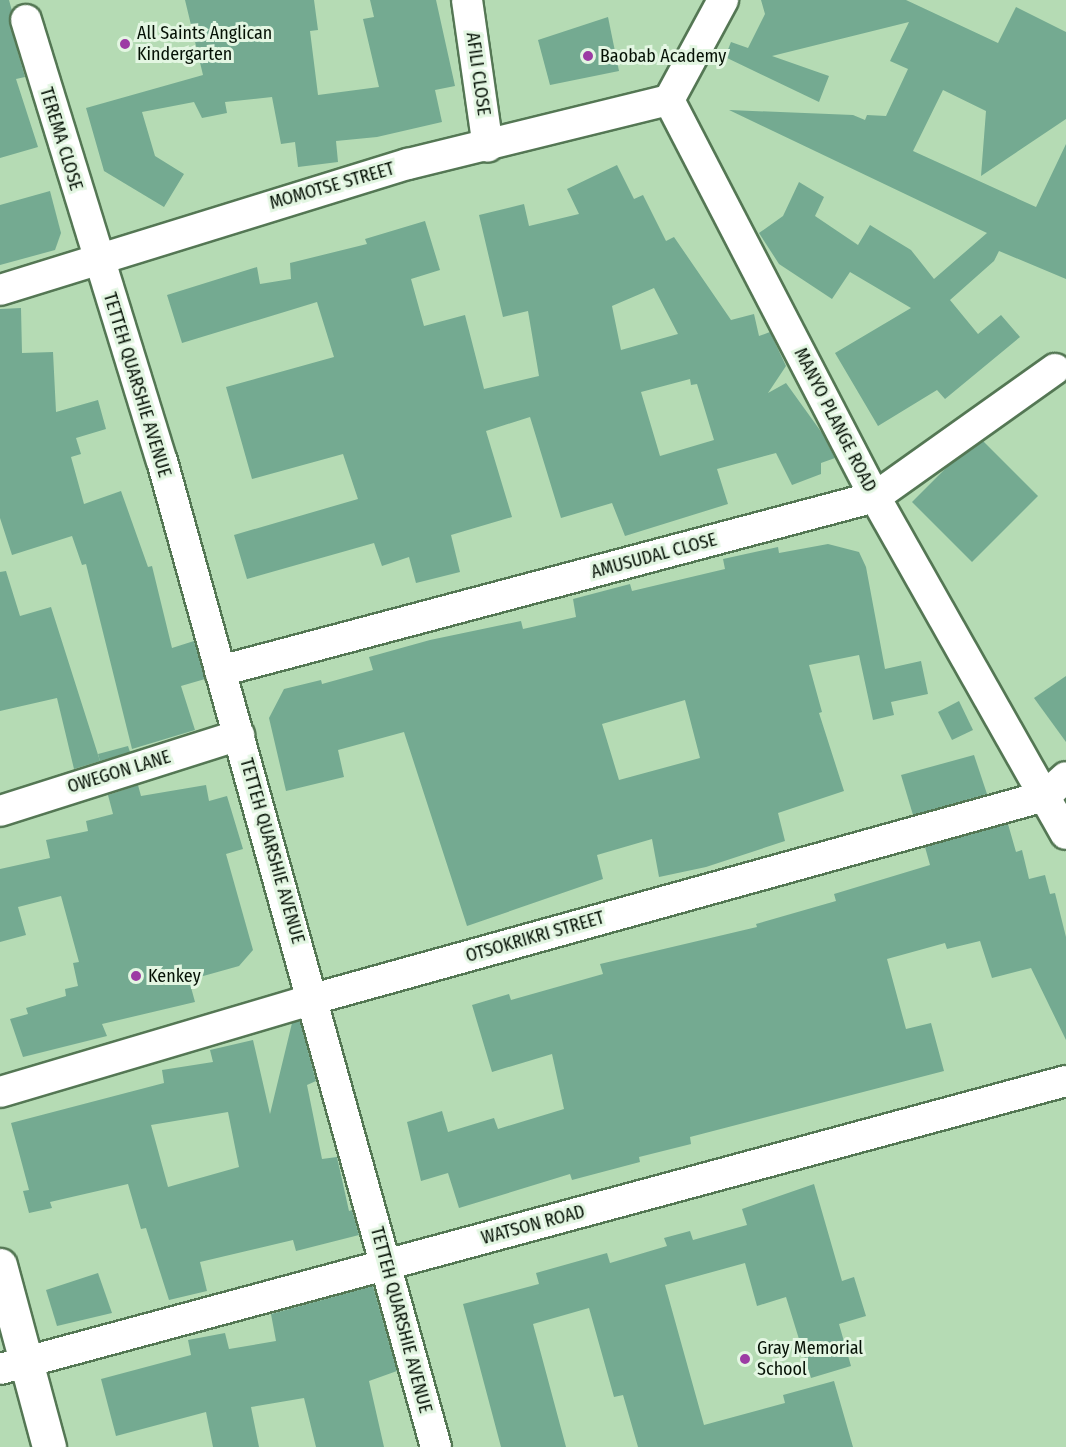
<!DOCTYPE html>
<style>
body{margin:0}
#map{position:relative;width:1066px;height:1447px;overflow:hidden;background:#b5dbb4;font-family:"Fira Sans Condensed",sans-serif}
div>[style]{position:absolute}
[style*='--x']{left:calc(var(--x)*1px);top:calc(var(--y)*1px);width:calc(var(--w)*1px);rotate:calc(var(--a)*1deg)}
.building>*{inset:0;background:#74aa91}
.roads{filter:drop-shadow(2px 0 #547754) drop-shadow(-2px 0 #547754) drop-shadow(0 2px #547754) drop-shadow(0 -2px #547754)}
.minor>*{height:30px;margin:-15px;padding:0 15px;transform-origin:15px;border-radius:15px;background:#fff}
.secondary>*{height:33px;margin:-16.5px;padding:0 16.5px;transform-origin:16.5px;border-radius:16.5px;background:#fff}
.dots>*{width:16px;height:16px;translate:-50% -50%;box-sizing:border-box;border:3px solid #e3f6e2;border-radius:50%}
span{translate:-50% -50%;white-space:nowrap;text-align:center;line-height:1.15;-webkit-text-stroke:6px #e3f6e2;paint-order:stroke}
.poi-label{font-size:18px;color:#051105}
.left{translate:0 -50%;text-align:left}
.street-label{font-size:18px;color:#051105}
</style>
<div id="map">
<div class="building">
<i style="clip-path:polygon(0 0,9px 0,12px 11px,10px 25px,25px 77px,16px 79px,38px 147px,0 158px)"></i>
<i style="clip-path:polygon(185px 0,314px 0,318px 30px,310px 31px,318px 95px,379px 87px,363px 19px,374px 17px,370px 0,436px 0,455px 86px,435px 90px,442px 122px,377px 137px,336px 141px,338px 162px,298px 167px,295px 142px,281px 144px,272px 97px,225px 102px,227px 113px,202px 118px,194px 102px,142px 112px,155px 156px,184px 174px,164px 207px,104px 171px,86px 108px,203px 75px)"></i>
<i style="clip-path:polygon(761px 0,906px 0,998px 43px,1016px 7px,1066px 32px,1066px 119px,981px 176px,986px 111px,943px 90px,913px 151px,1036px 207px,1066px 144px,1066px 279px,999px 251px,994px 261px,950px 300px,978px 334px,1001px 315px,1020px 337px,945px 399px,937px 390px,878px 426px,835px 353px,911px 308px,850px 272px,832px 299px,779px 264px,759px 233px,783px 216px,799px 182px,824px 197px,815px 216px,858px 245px,870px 225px,911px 250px,934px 279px,987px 233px,729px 110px,853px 115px,865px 120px,867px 115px,886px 116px,908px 69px,890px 61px,909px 22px,772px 56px,829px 76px,819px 102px,725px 57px,731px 42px,748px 48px,765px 14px)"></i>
<i style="clip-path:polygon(608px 17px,619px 71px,550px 85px,538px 40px)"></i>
<i style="clip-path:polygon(evenodd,617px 165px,634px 199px,643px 195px,666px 241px,674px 237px,731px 320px,754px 314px,759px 336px,770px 332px,786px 366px,768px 393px,786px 383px,822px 433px,835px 458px,821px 463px,821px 474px,792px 485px,776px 453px,717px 469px,728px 504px,625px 536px,612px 503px,561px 518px,530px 417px,486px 431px,512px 517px,451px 535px,460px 572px,416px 583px,409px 557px,382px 566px,374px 543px,247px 579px,234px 535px,358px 499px,343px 454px,252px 479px,226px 387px,334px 357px,317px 302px,182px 343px,167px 295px,257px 267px,260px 284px,291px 279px,290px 263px,367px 244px,365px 239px,425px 221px,440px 270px,411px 279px,424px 326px,465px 315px,484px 389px,539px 376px,528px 311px,503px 317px,479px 215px,524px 204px,529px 226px,579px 214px,567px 189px,617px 165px,654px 288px,678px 334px,621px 350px,612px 306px,654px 288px,617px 165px,690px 379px,691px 385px,697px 384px,714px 440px,660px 456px,641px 392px,690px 379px)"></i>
<i style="clip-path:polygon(50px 191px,61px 233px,55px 250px,0 265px,0 205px)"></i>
<i style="clip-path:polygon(21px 308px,22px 353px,53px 352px,56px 412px,98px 400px,106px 429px,76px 438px,81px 454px,71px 457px,84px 504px,121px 491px,148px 567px,152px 566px,172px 648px,194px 641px,205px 679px,181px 686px,195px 730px,132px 749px,86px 564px,82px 565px,72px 536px,12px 555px,0 518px,0 309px)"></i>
<i style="clip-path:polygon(983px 441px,1038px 496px,972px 562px,912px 502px,949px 465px)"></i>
<i style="clip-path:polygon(evenodd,828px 544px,859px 552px,866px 567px,885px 669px,921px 661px,928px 694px,891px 702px,894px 715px,873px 720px,859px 655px,809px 665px,822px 712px,819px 713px,844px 791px,778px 813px,785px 841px,706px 867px,659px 877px,652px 839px,597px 855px,603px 879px,467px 926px,404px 732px,338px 750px,344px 777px,286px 791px,269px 718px,284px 689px,321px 680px,322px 684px,373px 670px,369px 657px,430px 640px,521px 621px,523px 629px,576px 617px,573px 599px,630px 584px,632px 591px,725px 569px,723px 559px,778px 547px,779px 553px,828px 544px,685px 700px,700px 758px,619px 780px,602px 724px,685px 700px)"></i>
<i style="clip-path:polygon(6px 571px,20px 616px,51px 607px,100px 761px,74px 769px,57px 698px,0 711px,0 572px)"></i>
<i style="clip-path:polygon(1066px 676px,1066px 742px,1034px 698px)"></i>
<i style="clip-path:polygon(959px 701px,973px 730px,952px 740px,938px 712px)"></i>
<i style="clip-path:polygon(128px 746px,130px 752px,100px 761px,98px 754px)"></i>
<i style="clip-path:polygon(974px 755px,987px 794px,913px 815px,901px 775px)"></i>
<i style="clip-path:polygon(138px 785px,141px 796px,206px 785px,209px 801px,227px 796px,243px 849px,226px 854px,253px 950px,239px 966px,189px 980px,195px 1002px,102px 1024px,107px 1036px,23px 1057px,10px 1019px,28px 1014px,26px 1008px,66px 996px,65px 989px,78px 986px,73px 963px,79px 962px,61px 896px,18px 907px,26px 935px,0 942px,0 869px,50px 858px,46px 840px,88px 831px,86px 821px,113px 814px,108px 795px)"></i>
<i style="clip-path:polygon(1008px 824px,1016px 852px,1022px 850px,1029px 879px,1045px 875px,1050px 894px,1055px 893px,1066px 937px,1066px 1040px,1031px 968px,992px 978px,980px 941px,947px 949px,945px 943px,887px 959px,906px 1029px,931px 1023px,944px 1071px,690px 1137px,691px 1144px,639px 1157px,640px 1162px,572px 1180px,570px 1174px,459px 1208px,448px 1173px,421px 1181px,407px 1122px,442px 1111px,448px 1132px,494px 1118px,498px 1129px,564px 1109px,552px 1054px,492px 1072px,472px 1005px,509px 994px,511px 1000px,603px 974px,600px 964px,757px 927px,756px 924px,836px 901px,834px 894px,930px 865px,925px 847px)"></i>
<i style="clip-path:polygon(evenodd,300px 1021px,316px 1081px,307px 1085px,322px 1159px,337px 1157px,349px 1211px,352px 1210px,359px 1235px,296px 1251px,293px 1240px,200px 1262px,207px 1291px,169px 1300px,146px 1228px,141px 1229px,128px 1184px,50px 1202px,52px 1208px,29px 1213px,23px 1191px,29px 1190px,11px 1123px,164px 1083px,162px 1070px,213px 1062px,210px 1050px,253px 1040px,270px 1114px,292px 1023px,300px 1021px,228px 1112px,239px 1167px,168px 1187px,151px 1125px,228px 1112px)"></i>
<i style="clip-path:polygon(814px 1184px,842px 1281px,854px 1277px,866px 1316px,839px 1324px,851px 1366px,811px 1378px,786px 1297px,757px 1306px,745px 1263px,665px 1285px,704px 1425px,785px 1403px,783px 1395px,834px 1381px,853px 1447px,638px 1447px,623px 1395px,614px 1397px,589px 1308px,533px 1324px,566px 1447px,501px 1447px,463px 1304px,539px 1284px,536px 1273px,607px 1253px,610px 1263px,667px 1246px,664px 1238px,690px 1231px,693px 1240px,747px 1225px,742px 1209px)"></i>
<i style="clip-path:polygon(98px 1273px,112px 1313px,57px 1326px,46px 1290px)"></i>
<i style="clip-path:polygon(373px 1286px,397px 1371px,369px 1381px,384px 1447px,316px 1447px,304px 1398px,251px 1407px,259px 1447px,213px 1447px,206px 1412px,116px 1436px,101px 1379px,191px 1355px,188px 1340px,225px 1333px,229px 1349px,276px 1341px,271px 1314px)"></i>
</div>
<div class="roads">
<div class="minor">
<i style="--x:467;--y:0;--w:148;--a:81.9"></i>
<i style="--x:26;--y:20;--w:461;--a:72.9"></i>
<i style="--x:162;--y:461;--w:1023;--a:74.47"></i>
<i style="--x:669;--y:100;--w:447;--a:62.6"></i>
<i style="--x:875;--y:497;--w:387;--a:60.5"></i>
<i style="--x:669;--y:100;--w:114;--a:-61.6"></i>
<i style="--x:0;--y:290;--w:427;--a:-17.2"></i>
<i style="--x:408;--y:164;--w:269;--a:-13.8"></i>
<i style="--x:220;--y:671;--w:678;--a:-14.88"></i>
<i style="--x:875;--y:497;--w:221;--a:-35.4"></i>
<i style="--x:0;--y:811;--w:251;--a:-17.6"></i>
<i style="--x:0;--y:1092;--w:327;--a:-16.5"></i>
<i style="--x:313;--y:999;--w:760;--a:-15.5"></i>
<i style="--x:1045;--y:796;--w:28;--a:-42"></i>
<i style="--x:0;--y:1369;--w:1104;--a:-15.12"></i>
</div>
<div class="secondary">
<i style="--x:0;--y:1265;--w:188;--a:74.9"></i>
</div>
</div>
<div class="dots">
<i style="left:125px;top:44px;background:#9c3ca4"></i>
<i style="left:588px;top:56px;background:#9c3ca4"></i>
<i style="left:136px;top:976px;background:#9c3ca4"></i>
<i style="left:745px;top:1359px;background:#9c3ca4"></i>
</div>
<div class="poi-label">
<span class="left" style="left:137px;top:44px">All Saints Anglican<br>Kindergarten</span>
<span class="left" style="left:600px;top:56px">Baobab Academy</span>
<span class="left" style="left:148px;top:976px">Kenkey</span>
<span class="left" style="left:757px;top:1359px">Gray Memorial<br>School</span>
</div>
<div class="street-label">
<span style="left:478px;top:74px;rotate:82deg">AFILI CLOSE</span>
<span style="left:61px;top:139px;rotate:73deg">TEREMA CLOSE</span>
<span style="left:332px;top:186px;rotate:-16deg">MOMOTSE STREET</span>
<span style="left:137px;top:385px;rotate:73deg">TETTEH QUARSHIE AVENUE</span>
<span style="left:835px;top:420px;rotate:63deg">MANYO PLANGE ROAD</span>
<span style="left:654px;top:556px;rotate:-15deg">AMUSUDAL CLOSE</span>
<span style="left:119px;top:772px;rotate:-17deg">OWEGON LANE</span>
<span style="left:272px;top:851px;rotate:74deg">TETTEH QUARSHIE AVENUE</span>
<span style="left:535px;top:937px;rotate:-16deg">OTSOKRIKRI STREET</span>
<span style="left:533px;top:1225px;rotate:-15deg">WATSON ROAD</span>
<span style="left:401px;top:1320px;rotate:75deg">TETTEH QUARSHIE AVENUE</span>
</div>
</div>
